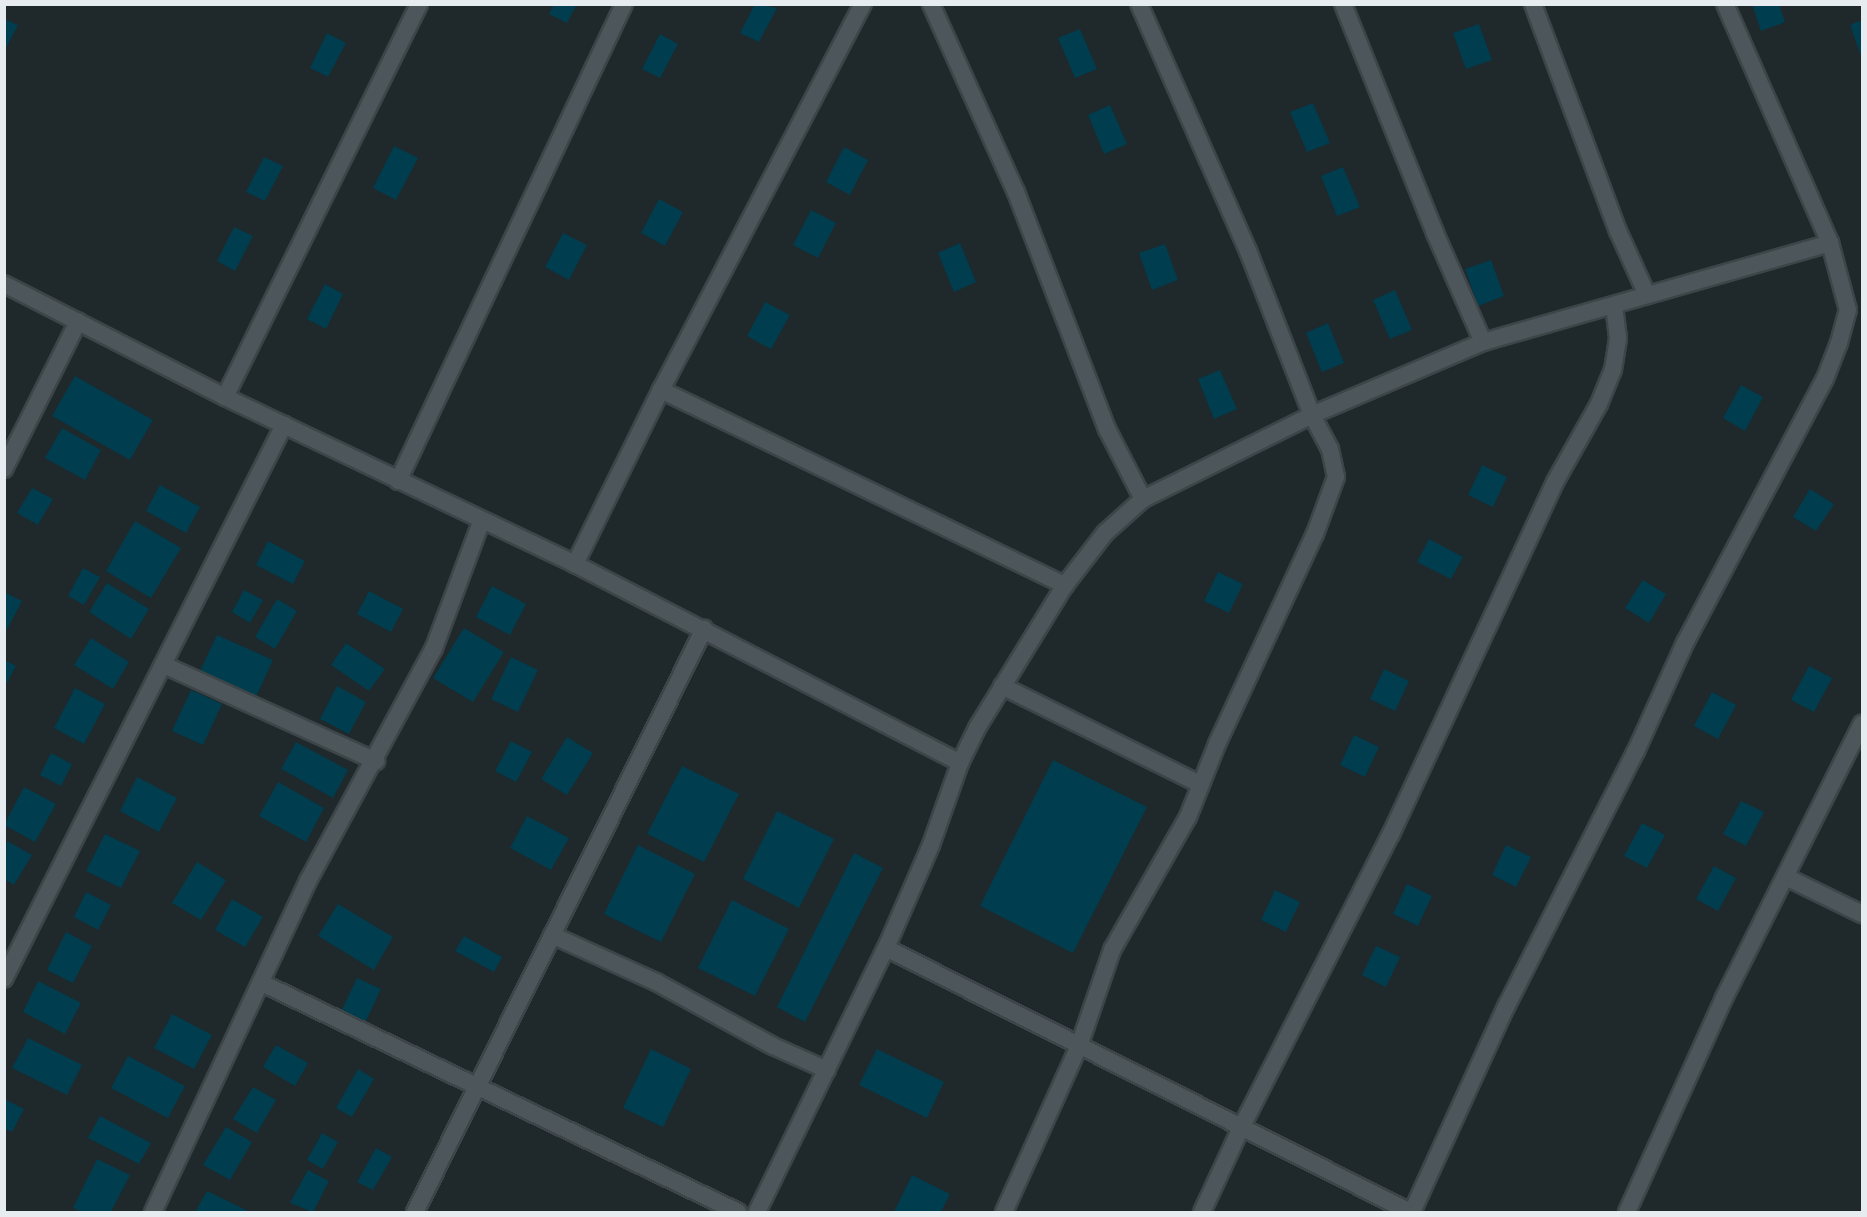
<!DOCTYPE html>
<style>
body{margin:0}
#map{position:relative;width:1867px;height:1217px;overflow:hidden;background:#1f282b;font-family:Overpass,sans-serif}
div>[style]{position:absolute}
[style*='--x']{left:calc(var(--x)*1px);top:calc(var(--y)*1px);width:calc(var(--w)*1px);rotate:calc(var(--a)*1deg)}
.building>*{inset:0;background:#003d4e}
.roads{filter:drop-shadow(2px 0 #3d4548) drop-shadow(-2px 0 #3d4548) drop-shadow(0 2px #3d4548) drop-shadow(0 -2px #3d4548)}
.minor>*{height:16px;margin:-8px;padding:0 8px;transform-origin:8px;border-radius:8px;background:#4d575b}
.tertiary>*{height:16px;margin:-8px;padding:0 8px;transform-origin:8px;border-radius:8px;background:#4d575b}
span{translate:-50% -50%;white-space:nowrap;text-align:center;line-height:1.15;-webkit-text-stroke:5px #151e21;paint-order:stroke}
.frame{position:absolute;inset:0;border:6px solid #e6ecef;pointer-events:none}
</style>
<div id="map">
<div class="building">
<i style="clip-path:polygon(554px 4px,577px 4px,567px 23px,549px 14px)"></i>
<i style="clip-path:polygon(755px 4px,777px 8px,759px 42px,740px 33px)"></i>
<i style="clip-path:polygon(1752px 4px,1779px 4px,1785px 22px,1761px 31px)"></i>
<i style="clip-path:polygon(4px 19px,18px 25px,4px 52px)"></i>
<i style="clip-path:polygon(1862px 20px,1862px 59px,1850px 25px)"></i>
<i style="clip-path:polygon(1479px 24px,1492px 60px,1466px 69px,1453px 33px)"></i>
<i style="clip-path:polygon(1080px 29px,1097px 69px,1075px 78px,1058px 38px)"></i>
<i style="clip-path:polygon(327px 33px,346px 43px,328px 77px,310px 68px)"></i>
<i style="clip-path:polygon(660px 34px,678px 44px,660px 78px,642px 69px)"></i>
<i style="clip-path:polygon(1313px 103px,1330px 143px,1307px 152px,1290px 112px)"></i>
<i style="clip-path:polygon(1110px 105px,1127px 144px,1104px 154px,1088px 115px)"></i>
<i style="clip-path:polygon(394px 146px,418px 158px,396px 200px,373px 188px)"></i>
<i style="clip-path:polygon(844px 147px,868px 160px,850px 195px,826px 182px)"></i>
<i style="clip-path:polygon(264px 157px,283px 166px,265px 201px,246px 192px)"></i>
<i style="clip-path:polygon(1343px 167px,1360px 207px,1337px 216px,1321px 176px)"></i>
<i style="clip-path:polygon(659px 199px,683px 212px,665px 246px,641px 233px)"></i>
<i style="clip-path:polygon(811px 210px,836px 223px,818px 258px,793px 245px)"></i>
<i style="clip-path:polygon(234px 227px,253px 236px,235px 271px,217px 261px)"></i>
<i style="clip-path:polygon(563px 233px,587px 245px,569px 280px,545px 267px)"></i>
<i style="clip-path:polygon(960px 243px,976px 282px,954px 292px,938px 253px)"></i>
<i style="clip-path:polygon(1165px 244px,1178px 280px,1152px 290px,1139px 253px)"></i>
<i style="clip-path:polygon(1491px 260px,1504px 296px,1478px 306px,1465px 269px)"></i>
<i style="clip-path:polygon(325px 284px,343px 294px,326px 329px,307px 319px)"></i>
<i style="clip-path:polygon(1395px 290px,1412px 330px,1390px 339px,1373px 300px)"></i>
<i style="clip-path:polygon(765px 302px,790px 315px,771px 349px,747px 336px)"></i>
<i style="clip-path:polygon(1328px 323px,1344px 363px,1322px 372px,1306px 333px)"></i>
<i style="clip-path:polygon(1220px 370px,1237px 409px,1214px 419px,1198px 379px)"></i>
<i style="clip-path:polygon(75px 376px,153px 420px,130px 460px,52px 416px)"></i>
<i style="clip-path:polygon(1741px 385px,1763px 397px,1745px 431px,1723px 418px)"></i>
<i style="clip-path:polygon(62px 428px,101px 450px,85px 480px,45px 458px)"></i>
<i style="clip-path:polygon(1482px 465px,1507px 477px,1493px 507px,1468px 495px)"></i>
<i style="clip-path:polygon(160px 485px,200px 507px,186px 533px,146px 511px)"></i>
<i style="clip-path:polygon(32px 488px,53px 499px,38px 525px,17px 513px)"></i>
<i style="clip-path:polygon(1810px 489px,1834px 504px,1816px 531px,1793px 517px)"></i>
<i style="clip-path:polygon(135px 521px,181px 548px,151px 598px,106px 571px)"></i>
<i style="clip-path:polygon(1429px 539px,1463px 557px,1451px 579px,1417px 562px)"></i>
<i style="clip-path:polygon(268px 541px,305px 561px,293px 584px,256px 565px)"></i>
<i style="clip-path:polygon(83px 568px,100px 577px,84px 605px,68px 596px)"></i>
<i style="clip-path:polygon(1218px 572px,1243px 584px,1229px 613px,1204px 601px)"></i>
<i style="clip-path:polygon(1643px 580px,1666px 594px,1649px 623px,1625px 608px)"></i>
<i style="clip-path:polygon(107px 583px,149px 609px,131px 639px,89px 612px)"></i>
<i style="clip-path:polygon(492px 586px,526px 604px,510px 635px,476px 617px)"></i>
<i style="clip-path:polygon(244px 590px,263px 600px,250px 623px,232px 612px)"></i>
<i style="clip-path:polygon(369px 591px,403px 609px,391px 632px,357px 614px)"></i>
<i style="clip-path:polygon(4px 592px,22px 601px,4px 635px)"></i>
<i style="clip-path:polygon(277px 599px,297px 611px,275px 649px,255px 637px)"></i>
<i style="clip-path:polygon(464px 628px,504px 652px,473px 702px,433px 678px)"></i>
<i style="clip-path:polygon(217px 635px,273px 660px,256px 697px,200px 671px)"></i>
<i style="clip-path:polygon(91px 638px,129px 662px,113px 689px,74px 665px)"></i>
<i style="clip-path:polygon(346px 643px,385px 669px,369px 691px,331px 665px)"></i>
<i style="clip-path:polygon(511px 657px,538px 670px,518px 712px,491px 699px)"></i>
<i style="clip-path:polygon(4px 660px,16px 666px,4px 688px)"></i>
<i style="clip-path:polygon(1809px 666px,1832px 678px,1814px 712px,1791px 700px)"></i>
<i style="clip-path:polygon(1384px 669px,1409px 681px,1395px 711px,1370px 699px)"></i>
<i style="clip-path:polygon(337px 686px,366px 702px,349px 734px,320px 719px)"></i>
<i style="clip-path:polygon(75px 688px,105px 704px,84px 744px,54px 728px)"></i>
<i style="clip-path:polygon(191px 690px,222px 704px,203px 745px,172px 731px)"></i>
<i style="clip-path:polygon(1712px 692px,1736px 705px,1718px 739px,1694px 726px)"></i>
<i style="clip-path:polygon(1354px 735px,1379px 747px,1365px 777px,1340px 765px)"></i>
<i style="clip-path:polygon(567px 737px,593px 753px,567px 795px,541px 779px)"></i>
<i style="clip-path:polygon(511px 741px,532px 752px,516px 782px,495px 771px)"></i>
<i style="clip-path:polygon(296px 742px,348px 770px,333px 798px,281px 769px)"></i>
<i style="clip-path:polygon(51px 753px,72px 764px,61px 786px,40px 775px)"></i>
<i style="clip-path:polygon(1053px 760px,1147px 807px,1073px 953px,980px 906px)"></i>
<i style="clip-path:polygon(682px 766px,739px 794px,704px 862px,647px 834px)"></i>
<i style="clip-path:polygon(137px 777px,177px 798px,159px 832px,120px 811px)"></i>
<i style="clip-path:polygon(278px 782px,324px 808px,306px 842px,259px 816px)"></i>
<i style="clip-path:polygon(24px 787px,56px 804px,35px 842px,4px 825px)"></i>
<i style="clip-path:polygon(1741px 801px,1764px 812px,1746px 846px,1723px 834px)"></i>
<i style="clip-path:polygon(777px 811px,834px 839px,799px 908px,743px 879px)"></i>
<i style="clip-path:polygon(527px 816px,569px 838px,551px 870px,510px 848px)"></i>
<i style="clip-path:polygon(1642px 823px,1665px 835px,1647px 868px,1624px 856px)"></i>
<i style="clip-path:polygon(105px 834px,140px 851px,121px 888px,86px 871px)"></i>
<i style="clip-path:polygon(7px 841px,32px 855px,14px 885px,4px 879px)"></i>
<i style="clip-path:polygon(638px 845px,695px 874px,661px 942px,604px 914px)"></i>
<i style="clip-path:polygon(1506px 845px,1531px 857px,1516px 887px,1492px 875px)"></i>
<i style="clip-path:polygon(854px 853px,883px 868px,805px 1022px,777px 1007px)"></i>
<i style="clip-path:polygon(197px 862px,226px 880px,201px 920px,172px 903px)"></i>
<i style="clip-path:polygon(1714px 866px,1736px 878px,1718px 911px,1696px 899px)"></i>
<i style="clip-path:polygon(1407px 884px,1432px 896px,1418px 926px,1393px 914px)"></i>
<i style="clip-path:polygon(1275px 890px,1300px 902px,1286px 932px,1261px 920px)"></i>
<i style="clip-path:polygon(86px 892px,111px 905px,98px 930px,74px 917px)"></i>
<i style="clip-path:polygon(232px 899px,263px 917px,245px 947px,215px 930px)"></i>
<i style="clip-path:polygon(732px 900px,789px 929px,755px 996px,698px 968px)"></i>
<i style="clip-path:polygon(338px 904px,393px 937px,374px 970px,318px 936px)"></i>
<i style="clip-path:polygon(66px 932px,92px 946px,73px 983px,47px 970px)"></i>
<i style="clip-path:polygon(464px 936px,502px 957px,494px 972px,455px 951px)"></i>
<i style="clip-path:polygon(1376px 946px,1400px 957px,1386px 987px,1362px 975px)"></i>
<i style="clip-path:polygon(357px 978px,381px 989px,364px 1025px,340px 1014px)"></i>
<i style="clip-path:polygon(38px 981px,81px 1003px,65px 1034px,23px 1012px)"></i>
<i style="clip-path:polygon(172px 1014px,212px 1035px,194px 1069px,154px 1048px)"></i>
<i style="clip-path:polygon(28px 1038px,82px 1065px,67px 1095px,12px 1068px)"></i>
<i style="clip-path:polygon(276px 1045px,308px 1063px,295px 1086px,263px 1067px)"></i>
<i style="clip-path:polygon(651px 1049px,691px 1069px,663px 1127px,623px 1108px)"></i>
<i style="clip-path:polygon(877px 1049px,944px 1082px,927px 1118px,859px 1085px)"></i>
<i style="clip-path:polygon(128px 1056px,185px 1086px,168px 1118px,111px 1088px)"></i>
<i style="clip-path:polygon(358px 1069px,374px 1079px,352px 1117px,336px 1108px)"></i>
<i style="clip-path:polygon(253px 1087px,276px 1100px,257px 1133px,233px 1119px)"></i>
<i style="clip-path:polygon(4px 1099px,24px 1109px,12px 1132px,4px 1128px)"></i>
<i style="clip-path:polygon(100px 1116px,151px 1143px,139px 1164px,88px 1138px)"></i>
<i style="clip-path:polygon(226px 1127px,252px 1142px,230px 1180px,203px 1165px)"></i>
<i style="clip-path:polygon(322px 1133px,338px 1142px,323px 1169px,307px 1160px)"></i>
<i style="clip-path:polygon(376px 1148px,392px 1157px,373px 1190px,357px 1182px)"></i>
<i style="clip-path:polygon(97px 1159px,130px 1175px,111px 1212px,83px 1212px,73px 1208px)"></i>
<i style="clip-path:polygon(308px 1170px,329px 1181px,313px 1212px,290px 1203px)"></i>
<i style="clip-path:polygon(912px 1175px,950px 1194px,941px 1212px,894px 1212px)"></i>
<i style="clip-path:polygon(207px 1191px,250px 1212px,195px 1212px)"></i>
</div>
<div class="roads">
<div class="minor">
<i style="--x:931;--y:4;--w:206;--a:65.7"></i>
<i style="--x:1016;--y:192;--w:254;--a:69"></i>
<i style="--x:1107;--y:429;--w:79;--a:62.8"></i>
<i style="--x:1343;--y:4;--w:247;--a:68.1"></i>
<i style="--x:1435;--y:233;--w:119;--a:66.2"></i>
<i style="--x:1533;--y:4;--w:242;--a:69.5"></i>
<i style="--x:1618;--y:231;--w:70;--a:65.6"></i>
<i style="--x:661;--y:390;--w:449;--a:25.8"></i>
<i style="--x:225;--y:397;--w:438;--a:-63.7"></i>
<i style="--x:4;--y:469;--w:165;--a:-63.3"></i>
<i style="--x:398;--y:481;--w:528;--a:-64.65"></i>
<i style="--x:575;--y:564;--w:194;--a:-63.7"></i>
<i style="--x:661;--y:390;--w:436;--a:-62.4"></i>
<i style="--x:164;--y:665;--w:233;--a:24.4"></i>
<i style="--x:1002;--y:686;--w:222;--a:26.4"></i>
<i style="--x:960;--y:763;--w:39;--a:-64"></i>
<i style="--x:977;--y:728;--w:168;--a:-58.4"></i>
<i style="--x:1065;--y:585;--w:66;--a:-52.4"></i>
<i style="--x:1105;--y:533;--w:51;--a:-41.8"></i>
<i style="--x:1143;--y:499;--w:189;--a:-26.4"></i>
<i style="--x:1312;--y:415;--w:186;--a:-23.1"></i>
<i style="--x:1483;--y:342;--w:361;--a:-15.9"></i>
<i style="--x:1786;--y:877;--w:85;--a:26"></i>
<i style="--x:552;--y:935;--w:114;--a:24.3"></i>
<i style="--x:656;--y:982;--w:133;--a:28.7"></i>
<i style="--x:773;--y:1046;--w:59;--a:24"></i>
<i style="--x:4;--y:979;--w:621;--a:-63.19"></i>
<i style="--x:262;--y:983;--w:528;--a:25.69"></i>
<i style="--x:153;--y:1212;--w:365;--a:-64.9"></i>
<i style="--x:308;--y:881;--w:265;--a:-61.6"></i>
<i style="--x:434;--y:648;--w:134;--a:-69.5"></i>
<i style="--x:415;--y:1212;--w:651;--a:-63.63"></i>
<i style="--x:757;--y:1212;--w:294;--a:-64"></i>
<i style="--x:1004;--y:1212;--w:182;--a:-65.7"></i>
<i style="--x:1079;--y:1046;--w:102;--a:-71"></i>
<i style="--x:1112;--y:950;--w:153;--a:-60.3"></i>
<i style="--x:1188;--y:817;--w:79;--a:-68.3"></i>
<i style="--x:1217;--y:744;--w:232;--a:-65"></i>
<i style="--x:1315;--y:534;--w:61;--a:-69.8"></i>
<i style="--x:1336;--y:477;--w:29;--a:-102"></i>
<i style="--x:1330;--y:449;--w:38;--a:-118"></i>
<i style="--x:1312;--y:415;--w:176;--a:-111.3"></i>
<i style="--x:1248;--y:251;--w:270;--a:-113.8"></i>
<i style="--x:1202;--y:1212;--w:93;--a:-65.1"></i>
<i style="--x:1241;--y:1128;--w:330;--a:-63"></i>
<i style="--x:1391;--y:834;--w:388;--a:-65"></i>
<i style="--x:1555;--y:482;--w:90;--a:-60.6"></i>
<i style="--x:1599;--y:404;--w:37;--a:-68"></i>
<i style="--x:1613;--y:370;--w:32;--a:-81"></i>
<i style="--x:1618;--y:338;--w:32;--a:-97"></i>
<i style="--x:1412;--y:1212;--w:226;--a:-65.4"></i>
<i style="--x:1506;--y:1007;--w:287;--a:-63.1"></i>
<i style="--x:1636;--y:751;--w:119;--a:-65.6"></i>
<i style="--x:1685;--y:643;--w:299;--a:-62.1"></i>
<i style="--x:1825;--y:379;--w:39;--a:-69"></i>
<i style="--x:1839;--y:343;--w:34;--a:-75"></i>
<i style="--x:1848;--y:310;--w:69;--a:-105"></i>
<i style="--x:1830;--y:243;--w:261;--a:-113.7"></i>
<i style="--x:1627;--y:1212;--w:235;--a:-65.6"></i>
<i style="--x:1724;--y:998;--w:307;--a:-63.3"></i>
</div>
<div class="tertiary">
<i style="--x:4;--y:284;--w:248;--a:27.1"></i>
<i style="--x:225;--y:397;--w:388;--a:25.5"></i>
<i style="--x:575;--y:564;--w:433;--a:27.3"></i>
<i style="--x:960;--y:763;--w:87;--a:109.5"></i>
<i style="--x:931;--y:845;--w:112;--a:113.6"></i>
<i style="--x:886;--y:948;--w:587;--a:26.74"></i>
</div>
</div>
<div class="frame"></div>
</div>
